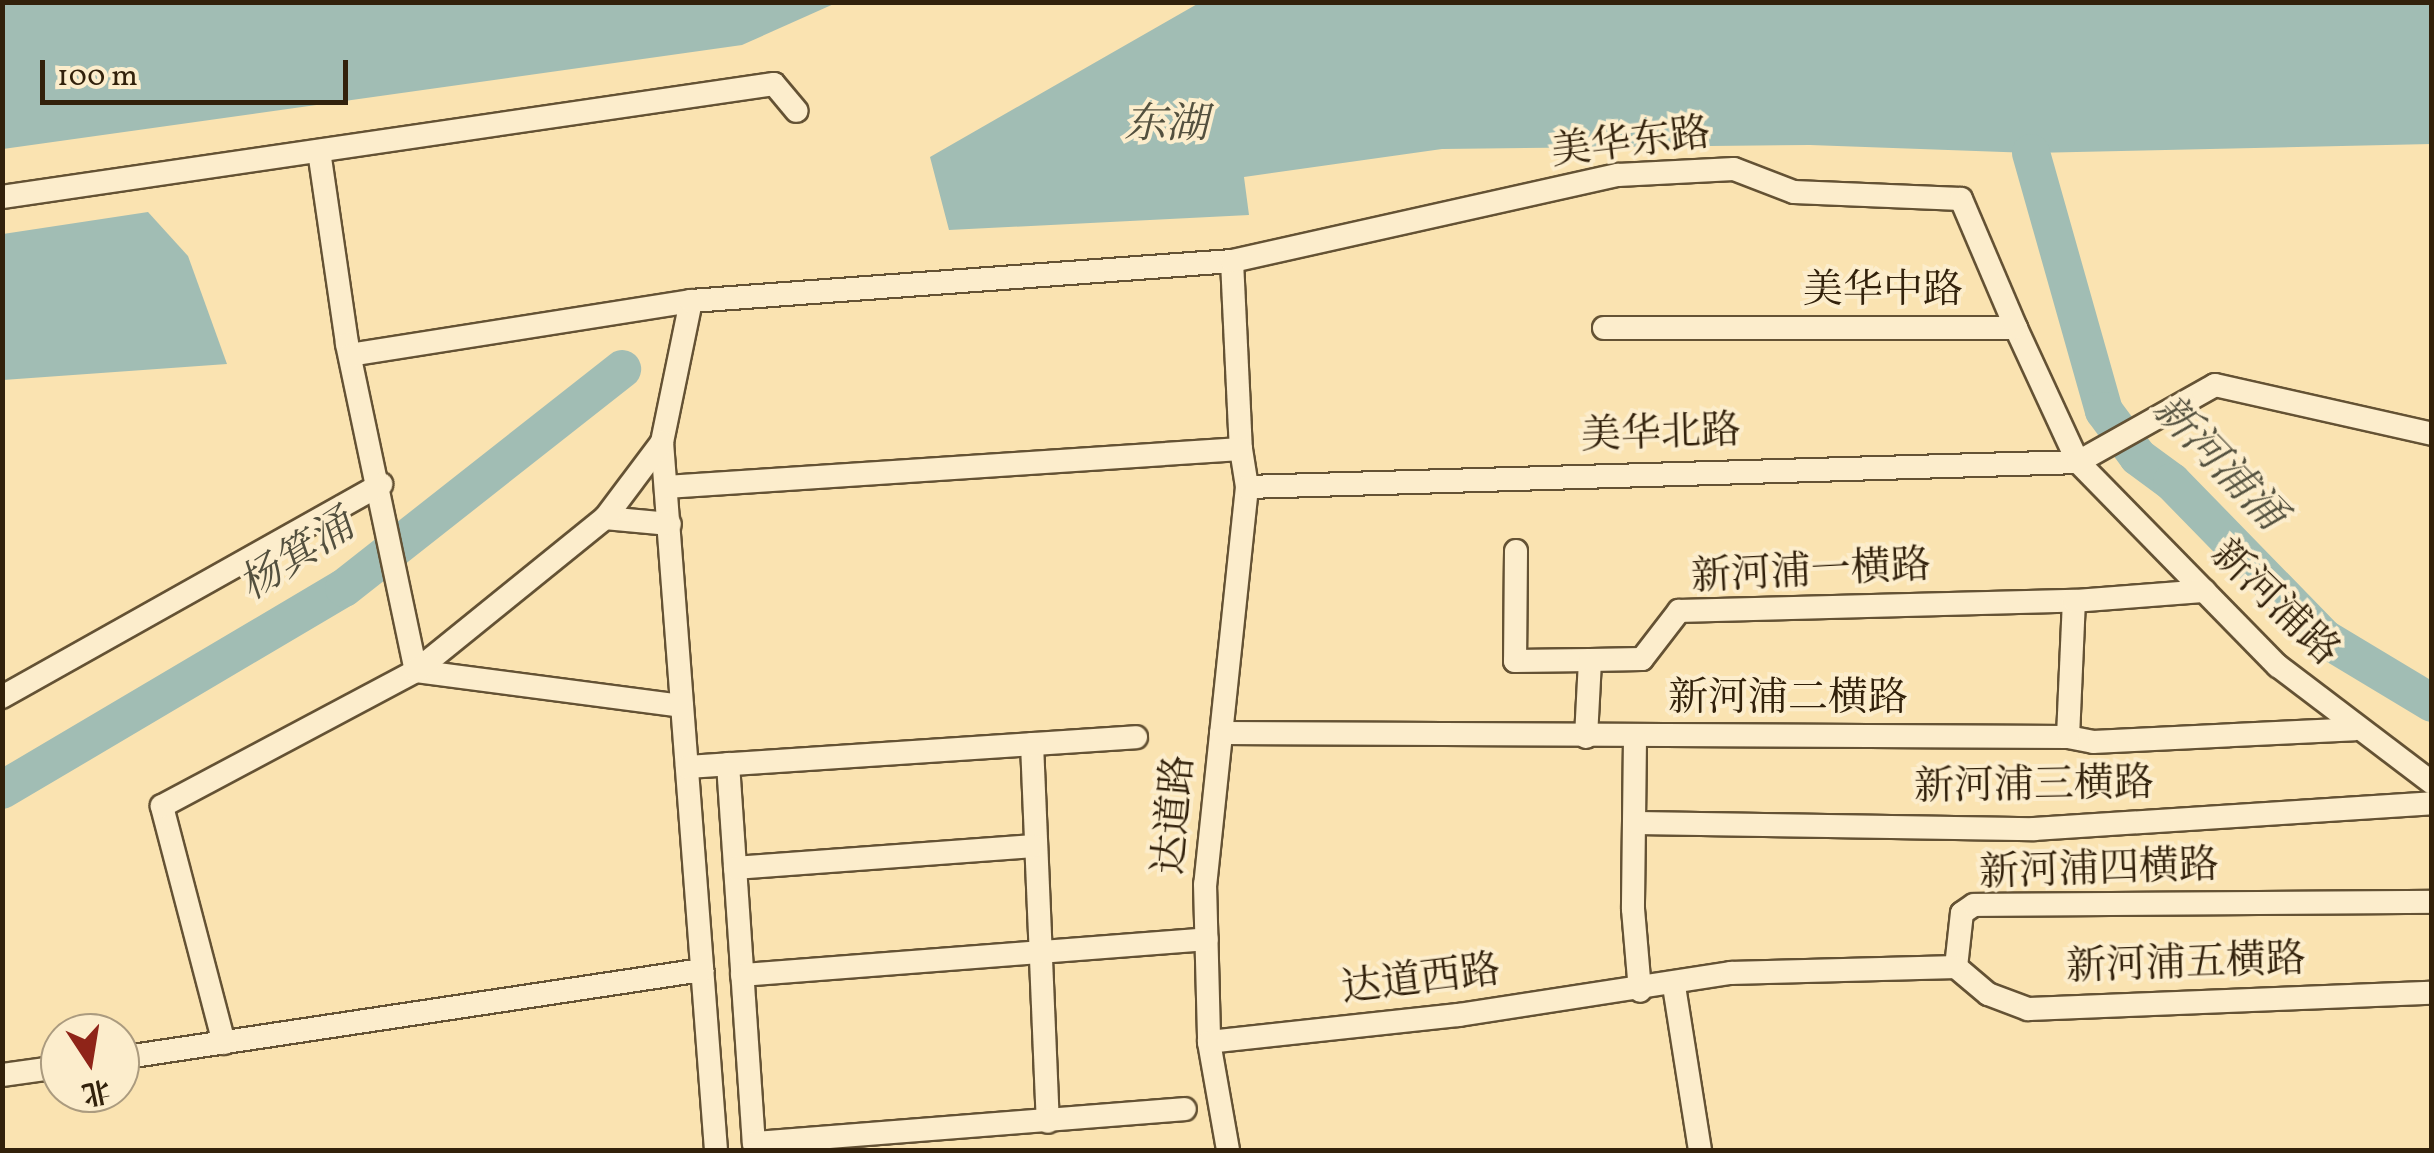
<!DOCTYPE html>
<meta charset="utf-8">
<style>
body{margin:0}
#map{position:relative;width:2434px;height:1153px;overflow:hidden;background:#fae3b1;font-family:Vollkorn,"Noto Serif SC",serif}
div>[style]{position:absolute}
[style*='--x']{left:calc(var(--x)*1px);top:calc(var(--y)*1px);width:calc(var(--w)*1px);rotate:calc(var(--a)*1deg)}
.water>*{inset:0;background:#a1bdb4}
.river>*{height:38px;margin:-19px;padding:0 19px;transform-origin:19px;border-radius:19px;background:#a1bdb4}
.roads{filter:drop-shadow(2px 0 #645234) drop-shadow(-2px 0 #645234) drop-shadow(0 2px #645234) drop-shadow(0 -2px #645234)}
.minor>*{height:22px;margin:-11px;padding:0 11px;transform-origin:11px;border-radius:11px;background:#fcedcc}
span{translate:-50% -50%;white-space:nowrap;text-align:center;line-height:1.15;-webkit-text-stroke:8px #fcedcc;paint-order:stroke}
.street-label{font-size:40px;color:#32210b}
.water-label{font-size:42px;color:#53503e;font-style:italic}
.frame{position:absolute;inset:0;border:5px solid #32210b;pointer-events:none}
.north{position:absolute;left:40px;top:1013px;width:100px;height:100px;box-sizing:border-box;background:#fcedcc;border:2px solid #ab9b7f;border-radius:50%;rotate:168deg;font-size:28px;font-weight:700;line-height:40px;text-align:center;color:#32210b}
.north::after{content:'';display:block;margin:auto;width:35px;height:45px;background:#8f2418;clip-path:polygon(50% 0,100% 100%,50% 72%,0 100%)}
.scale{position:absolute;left:40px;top:60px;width:308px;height:45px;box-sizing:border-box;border:5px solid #32210b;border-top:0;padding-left:12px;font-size:30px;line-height:35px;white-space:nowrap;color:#32210b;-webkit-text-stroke:8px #fcedcc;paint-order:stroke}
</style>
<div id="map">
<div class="water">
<i style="clip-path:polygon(2px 3px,3px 2px,836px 3px,742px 45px,3px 149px)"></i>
<i style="clip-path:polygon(1199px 3px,2431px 3px,2431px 144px,2031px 153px,1810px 145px,1442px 149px,1244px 177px,1249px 215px,949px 230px,930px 157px)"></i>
<i style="clip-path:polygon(148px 212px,188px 256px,227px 364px,3px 380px,3px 234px)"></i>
</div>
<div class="river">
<i style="--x:2031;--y:153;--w:268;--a:74.2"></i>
<i style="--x:2104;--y:411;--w:57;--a:53.5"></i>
<i style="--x:2138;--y:457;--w:42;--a:36.3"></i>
<i style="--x:2172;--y:482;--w:218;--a:45.7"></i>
<i style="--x:2324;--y:638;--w:126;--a:31"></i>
<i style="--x:2;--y:790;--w:397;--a:-30.6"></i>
<i style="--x:344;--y:588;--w:354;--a:-38.2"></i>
</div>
<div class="roads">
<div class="minor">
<i style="--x:319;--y:151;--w:195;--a:81.7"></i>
<i style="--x:347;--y:344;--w:334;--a:78.1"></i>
<i style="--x:416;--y:671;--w:268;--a:7.5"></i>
<i style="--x:2;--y:197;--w:780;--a:-8.33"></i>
<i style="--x:774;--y:84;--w:35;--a:50"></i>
<i style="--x:1232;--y:261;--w:188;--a:87.3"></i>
<i style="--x:691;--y:301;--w:144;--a:101.6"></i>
<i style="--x:662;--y:442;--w:710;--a:85.64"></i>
<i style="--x:1604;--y:328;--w:412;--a:0"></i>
<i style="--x:2016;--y:328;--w:148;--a:65.2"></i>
<i style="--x:2078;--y:462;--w:286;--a:45.6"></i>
<i style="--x:2278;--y:666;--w:193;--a:37.2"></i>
<i style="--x:350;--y:355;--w:345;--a:-9"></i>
<i style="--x:691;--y:301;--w:542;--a:-4.23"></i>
<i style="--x:1232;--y:261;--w:395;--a:-12.6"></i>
<i style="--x:1618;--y:175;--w:116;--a:-3"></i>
<i style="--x:1734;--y:169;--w:64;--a:21"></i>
<i style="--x:1794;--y:192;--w:167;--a:2.4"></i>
<i style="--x:1961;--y:199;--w:140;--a:66.9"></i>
<i style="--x:666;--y:487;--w:576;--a:-3.78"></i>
<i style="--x:1241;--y:449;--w:38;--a:81"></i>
<i style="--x:1247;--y:487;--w:399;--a:96"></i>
<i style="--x:1205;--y:884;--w:158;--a:88.5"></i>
<i style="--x:1209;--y:1042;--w:110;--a:80"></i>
<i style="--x:1247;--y:487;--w:831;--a:-1.72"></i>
<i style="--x:2078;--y:462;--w:157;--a:-29.3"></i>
<i style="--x:2215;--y:385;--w:222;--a:12.7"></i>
<i style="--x:605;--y:518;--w:65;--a:5.3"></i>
<i style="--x:1516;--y:551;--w:110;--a:90.5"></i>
<i style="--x:1515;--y:661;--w:75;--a:-0.8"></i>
<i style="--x:2;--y:697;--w:435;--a:-29.3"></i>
<i style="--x:1221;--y:733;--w:847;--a:0.27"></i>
<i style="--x:2068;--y:737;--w:25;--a:11"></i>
<i style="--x:2093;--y:742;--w:262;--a:-2.8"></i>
<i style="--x:1586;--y:737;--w:77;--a:-87"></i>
<i style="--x:1590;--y:660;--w:52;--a:-1.1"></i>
<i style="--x:1642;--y:659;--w:61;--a:-52.4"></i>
<i style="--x:1679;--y:611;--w:395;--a:-1.5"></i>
<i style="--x:2068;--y:737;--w:136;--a:-87.5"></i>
<i style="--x:2074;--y:601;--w:131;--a:-4.4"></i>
<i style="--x:1635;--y:739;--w:170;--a:90.7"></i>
<i style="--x:1633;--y:909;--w:82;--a:85.1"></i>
<i style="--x:1032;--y:744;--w:378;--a:87.6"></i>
<i style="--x:728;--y:764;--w:380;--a:86.1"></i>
<i style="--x:754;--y:1143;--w:432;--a:-4.5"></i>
<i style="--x:687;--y:767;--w:450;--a:-3.8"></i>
<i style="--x:1637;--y:823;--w:397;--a:0.9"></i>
<i style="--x:2034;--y:829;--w:399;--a:-3.7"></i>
<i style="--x:735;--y:868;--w:299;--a:-4.2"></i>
<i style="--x:1956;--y:967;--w:54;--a:-83.7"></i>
<i style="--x:1962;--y:913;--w:14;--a:-34"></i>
<i style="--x:1974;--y:905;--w:458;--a:-0.4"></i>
<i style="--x:1956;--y:967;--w:42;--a:40.2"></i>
<i style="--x:1988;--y:994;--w:43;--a:20.6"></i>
<i style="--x:2028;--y:1009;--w:404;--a:-2.3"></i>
<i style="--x:742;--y:975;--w:466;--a:-4.4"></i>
<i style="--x:1674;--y:986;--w:166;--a:81"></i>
<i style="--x:1209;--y:1042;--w:251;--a:-6.2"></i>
<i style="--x:1459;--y:1015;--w:275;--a:-8.8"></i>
<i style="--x:1731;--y:973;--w:225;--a:-1.5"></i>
<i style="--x:224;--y:1043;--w:245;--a:-104.7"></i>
<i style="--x:162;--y:806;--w:288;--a:-28"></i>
<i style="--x:416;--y:671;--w:243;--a:-39"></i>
<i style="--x:605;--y:518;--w:95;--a:-53.1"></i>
<i style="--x:120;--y:1058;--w:589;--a:-8.6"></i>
<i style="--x:2;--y:1075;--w:59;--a:-7.9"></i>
</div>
</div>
<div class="street-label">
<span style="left:1631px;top:144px;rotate:-7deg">美华东路</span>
<span style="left:1883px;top:292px">美华中路</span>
<span style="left:1661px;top:435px;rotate:-2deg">美华北路</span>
<span style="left:1811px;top:573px;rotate:-3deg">新河浦一横路</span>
<span style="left:2274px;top:604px;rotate:44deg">新河浦路</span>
<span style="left:1788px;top:700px">新河浦二横路</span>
<span style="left:2034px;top:787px;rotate:-1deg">新河浦三横路</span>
<span style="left:1176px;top:815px;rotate:-85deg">达道路</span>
<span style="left:2099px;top:871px;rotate:-2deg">新河浦四横路</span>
<span style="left:2186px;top:965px;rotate:-2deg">新河浦五横路</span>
<span style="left:1421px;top:981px;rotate:-7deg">达道西路</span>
</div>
<div class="water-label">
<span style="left:1166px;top:127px">东湖</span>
<span style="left:2217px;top:464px;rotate:46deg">新河浦涌</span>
<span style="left:298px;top:558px;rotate:-33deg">杨箕涌</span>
</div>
<div class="frame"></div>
<div class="north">北</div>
<div class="scale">100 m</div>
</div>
